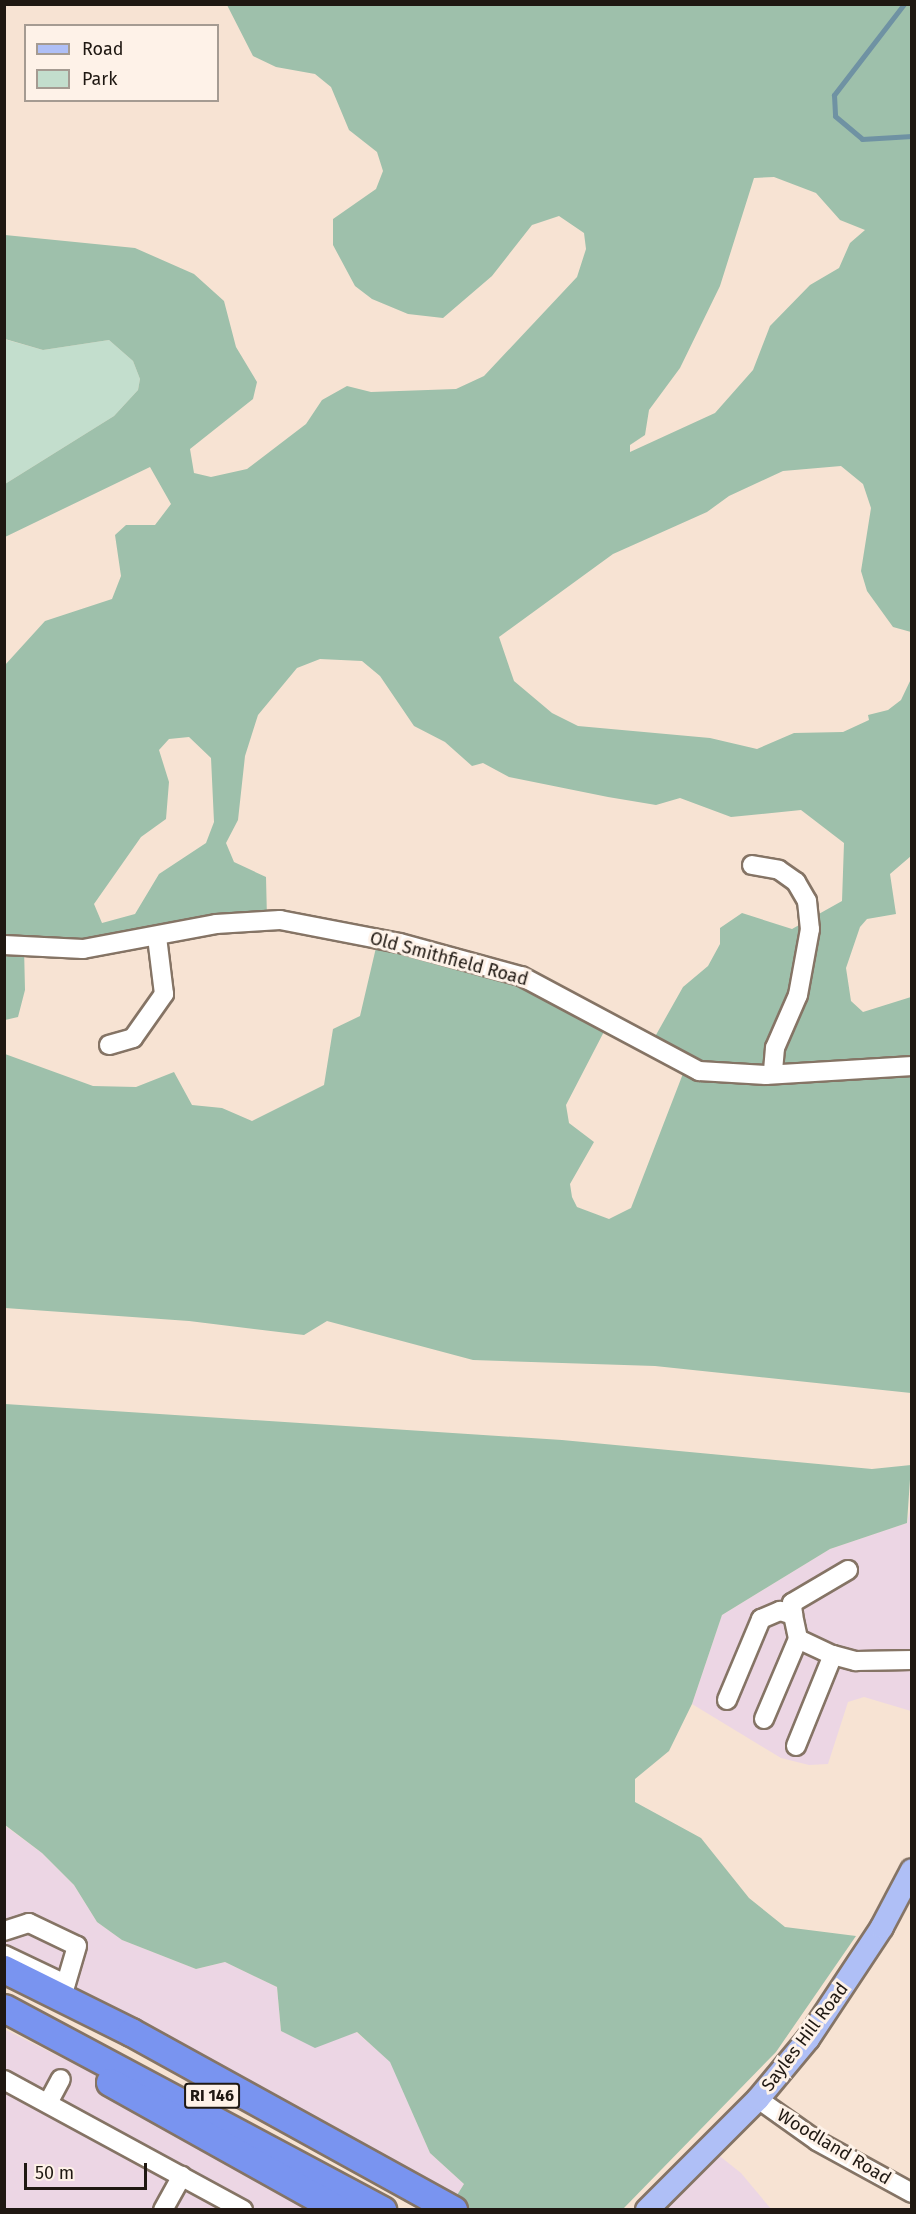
<!DOCTYPE html>
<style>
body{margin:0}
#map{position:relative;width:916px;height:2214px;overflow:hidden;background:#f7e3d3;font-family:"Fira Sans",sans-serif}
div>[style]{position:absolute}
[style*='--x']{left:calc(var(--x)*1px);top:calc(var(--y)*1px);width:calc(var(--w)*1px);rotate:calc(var(--a)*1deg)}
.commercial>*{inset:0;background:#ecd6e4}
.green>*{inset:0;background:#c3decd}
.forest>*{inset:0;background:#9ec0ab}
.stream>*{height:5px;margin:-2.5px;padding:0 2.5px;transform-origin:2.5px;border-radius:2.5px;background:#6f92a3}
.roads{filter:drop-shadow(2px 0 #857465) drop-shadow(-2px 0 #857465) drop-shadow(0 2px #857465) drop-shadow(0 -2px #857465)}
.minor>*{height:18px;margin:-9px;padding:0 9px;transform-origin:9px;border-radius:9px;background:#fff}
.major>*{height:22px;margin:-11px;padding:0 11px;transform-origin:11px;border-radius:11px;background:#afbff6}
.highway>*{height:27px;margin:-13.5px;padding:0 13.5px;transform-origin:13.5px;border-radius:13.5px;background:#7994f0}
span{translate:-50% -50%;white-space:nowrap;text-align:center;line-height:1.15;-webkit-text-stroke:6px #fef2e8;paint-order:stroke}
.shield-label span{padding:2px 4px;background:#fef2e8;border:2px solid;border-radius:4px;-webkit-text-stroke-width:0}
.shield-label{font-size:16px;color:#1f1812;font-weight:700}
.street-label{font-size:18px;color:#1f1812}
.frame{position:absolute;inset:0;border:6px solid #1f1812;pointer-events:none}
.legend{position:absolute;left:24px;top:24px;width:195px;height:78px;box-sizing:border-box;background:#fef2e8;border:2px solid #a59b92;margin:0;padding:8px 10px;list-style:none;font-size:18px;color:#1f1812}
.legend li{display:flex;align-items:center;gap:12px;height:30px}
.legend b{width:30px;border:2px solid #a59b92}
.scale{position:absolute;left:24px;top:2163px;width:123px;height:27px;box-sizing:border-box;border:3px solid #1f1812;border-top:0;padding-left:8px;font-size:18px;line-height:21px;white-space:nowrap;color:#1f1812;-webkit-text-stroke:4px #fef2e8;paint-order:stroke}
</style>
<div id="map">
<div class="commercial">
<i style="clip-path:polygon(911px 1507px,911px 1711px,864px 1697px,848px 1702px,828px 1764px,809px 1765px,781px 1758px,692px 1704px,722px 1615px,830px 1549px,907px 1523px)"></i>
<i style="clip-path:polygon(4px 1825px,42px 1853px,74px 1885px,97px 1922px,122px 1940px,196px 1969px,225px 1962px,277px 1987px,281px 2031px,315px 2047px,356px 2032px,390px 2061px,430px 2153px,464px 2184px,452px 2203px,5px 1969px)"></i>
<i style="clip-path:polygon(4px 2029px,104px 2079px,329px 2209px,5px 2209px)"></i>
<i style="clip-path:polygon(712px 2150px,741px 2173px,771px 2209px,653px 2210px)"></i>
</div>
<div class="green">
<i style="clip-path:polygon(4px 339px,43px 350px,109px 340px,133px 361px,140px 379px,138px 390px,114px 416px,5px 484px)"></i>
</div>
<div class="forest">
<i style="clip-path:polygon(evenodd,227px 5px,911px 5px,911px 632px,893px 627px,867px 591px,861px 571px,871px 508px,863px 484px,841px 466px,783px 471px,729px 496px,707px 512px,613px 554px,499px 637px,514px 681px,552px 713px,578px 726px,710px 738px,757px 749px,794px 733px,843px 732px,869px 720px,868px 715px,888px 710px,901px 700px,911px 679px,911px 856px,890px 874px,896px 914px,867px 919px,860px 927px,846px 968px,851px 1001px,863px 1012px,911px 997px,911px 1393px,655px 1366px,473px 1360px,327px 1321px,304px 1335px,189px 1321px,5px 1308px,5px 1054px,93px 1086px,136px 1087px,174px 1072px,192px 1105px,222px 1108px,252px 1121px,324px 1085px,333px 1029px,360px 1016px,378px 939px,495px 967px,609px 1022px,566px 1105px,569px 1123px,594px 1142px,570px 1184px,572px 1197px,577px 1207px,609px 1219px,631px 1208px,684px 1071px,652px 1042px,683px 987px,708px 966px,720px 944px,720px 928px,742px 913px,792px 929px,842px 901px,844px 843px,801px 810px,731px 817px,680px 798px,656px 805px,608px 797px,509px 777px,483px 763px,472px 766px,445px 742px,414px 726px,380px 676px,362px 661px,320px 659px,297px 668px,258px 715px,245px 756px,238px 820px,226px 843px,234px 862px,266px 877px,267px 919px,24px 947px,25px 990px,18px 1017px,5px 1020px,5px 665px,45px 621px,112px 599px,121px 576px,115px 535px,126px 525px,155px 525px,171px 504px,150px 467px,5px 537px,5px 484px,114px 416px,138px 390px,140px 379px,133px 361px,109px 340px,43px 350px,5px 339px,5px 235px,135px 248px,194px 274px,224px 301px,236px 347px,257px 382px,253px 399px,190px 449px,194px 473px,211px 477px,247px 469px,306px 424px,322px 400px,347px 386px,371px 392px,456px 389px,484px 376px,577px 277px,586px 249px,584px 233px,559px 216px,532px 225px,492px 276px,443px 318px,408px 314px,372px 299px,355px 286px,333px 245px,333px 219px,376px 189px,383px 171px,377px 152px,349px 130px,331px 87px,315px 74px,276px 67px,253px 56px,227px 5px,774px 177px,816px 193px,840px 220px,865px 230px,850px 243px,839px 268px,810px 285px,770px 326px,753px 370px,715px 413px,630px 452px,630px 445px,645px 435px,649px 410px,680px 368px,720px 286px,754px 178px,774px 177px,227px 5px,189px 737px,211px 758px,214px 822px,206px 843px,159px 874px,135px 914px,102px 923px,94px 904px,141px 837px,166px 819px,169px 782px,159px 750px,169px 739px,189px 737px)"></i>
<i style="clip-path:polygon(5px 1404px,562px 1440px,872px 1469px,911px 1465px,907px 1523px,830px 1549px,722px 1615px,692px 1704px,669px 1751px,635px 1779px,635px 1802px,701px 1838px,749px 1898px,785px 1927px,856px 1936px,776px 2052px,623px 2209px,465px 2210px,452px 2203px,464px 2184px,430px 2153px,390px 2062px,357px 2032px,315px 2048px,281px 2031px,277px 1987px,225px 1962px,196px 1969px,122px 1940px,97px 1922px,74px 1885px,42px 1853px,5px 1825px)"></i>
</div>
<div class="stream">
<i style="--x:904;--y:4;--w:115;--a:127.6"></i>
<i style="--x:834;--y:95;--w:21;--a:87"></i>
<i style="--x:835;--y:116;--w:35;--a:40"></i>
<i style="--x:862;--y:139;--w:50;--a:-3.4"></i>
</div>
<div class="roads">
<div class="minor">
<i style="--x:752;--y:865;--w:27;--a:10"></i>
<i style="--x:779;--y:870;--w:21;--a:35"></i>
<i style="--x:796;--y:882;--w:22;--a:60"></i>
<i style="--x:807;--y:901;--w:28;--a:84"></i>
<i style="--x:810;--y:929;--w:67;--a:100.3"></i>
<i style="--x:798;--y:995;--w:58;--a:113.5"></i>
<i style="--x:775;--y:1048;--w:25;--a:95"></i>
<i style="--x:4;--y:945;--w:79;--a:2.9"></i>
<i style="--x:83;--y:949;--w:135;--a:-10.6"></i>
<i style="--x:216;--y:924;--w:64;--a:-3.6"></i>
<i style="--x:280;--y:920;--w:122;--a:10.9"></i>
<i style="--x:400;--y:943;--w:125;--a:15.3"></i>
<i style="--x:521;--y:976;--w:202;--a:28.1"></i>
<i style="--x:699;--y:1071;--w:67;--a:3.4"></i>
<i style="--x:766;--y:1075;--w:146;--a:-3.5"></i>
<i style="--x:109;--y:1045;--w:25;--a:-16"></i>
<i style="--x:133;--y:1038;--w:54;--a:-54.8"></i>
<i style="--x:164;--y:994;--w:57;--a:-97"></i>
<i style="--x:793;--y:1615;--w:12;--a:-95"></i>
<i style="--x:792;--y:1603;--w:65;--a:-30.5"></i>
<i style="--x:727;--y:1700;--w:88;--a:-67.2"></i>
<i style="--x:761;--y:1619;--w:21;--a:-23"></i>
<i style="--x:780;--y:1611;--w:14;--a:17"></i>
<i style="--x:793;--y:1615;--w:25;--a:78"></i>
<i style="--x:764;--y:1719;--w:87;--a:-67"></i>
<i style="--x:798;--y:1639;--w:38;--a:25"></i>
<i style="--x:796;--y:1746;--w:98;--a:-67.9"></i>
<i style="--x:833;--y:1655;--w:24;--a:15"></i>
<i style="--x:856;--y:1661;--w:56;--a:-1"></i>
<i style="--x:4;--y:1931;--w:26;--a:-18"></i>
<i style="--x:29;--y:1923;--w:53;--a:25.6"></i>
<i style="--x:77;--y:1946;--w:53;--a:106.4"></i>
<i style="--x:4;--y:1955;--w:68;--a:25.4"></i>
<i style="--x:4;--y:2080;--w:272;--a:28.5"></i>
<i style="--x:758;--y:2099;--w:72;--a:35.4"></i>
<i style="--x:817;--y:2141;--w:108;--a:28.7"></i>
<i style="--x:48;--y:2103;--w:27;--a:-62"></i>
<i style="--x:163;--y:2210;--w:39;--a:-61"></i>
</div>
<div class="major">
<i style="--x:647;--y:2210;--w:157;--a:-45"></i>
<i style="--x:758;--y:2099;--w:78;--a:-50.2"></i>
<i style="--x:808;--y:2039;--w:134;--a:-56.5"></i>
<i style="--x:882;--y:1927;--w:64;--a:-62.2"></i>
</div>
<div class="highway">
<i style="--x:4;--y:1969;--w:142;--a:26.4"></i>
<i style="--x:131;--y:2032;--w:368;--a:28.9"></i>
<i style="--x:4;--y:2008;--w:429;--a:28.1"></i>
<i style="--x:110;--y:2082;--w:262;--a:29.2"></i>
</div>
</div>
<div class="shield-label">
<span style="left:212px;top:2096px">RI 146</span>
</div>
<div class="street-label">
<span style="left:449px;top:959px;rotate:15deg">Old Smithfield Road</span>
<span style="left:805px;top:2037px;rotate:-53deg">Sayles Hill Road</span>
<span style="left:834px;top:2147px;rotate:31deg">Woodland Road</span>
</div>
<div class="frame"></div>
<ul class="legend">
<li><b style="height:8px;background:#afbff6"></b>Road</li>
<li><b style="height:16px;background:#c3decd"></b>Park</li>
</ul>
<div class="scale">50 m</div>
</div>
